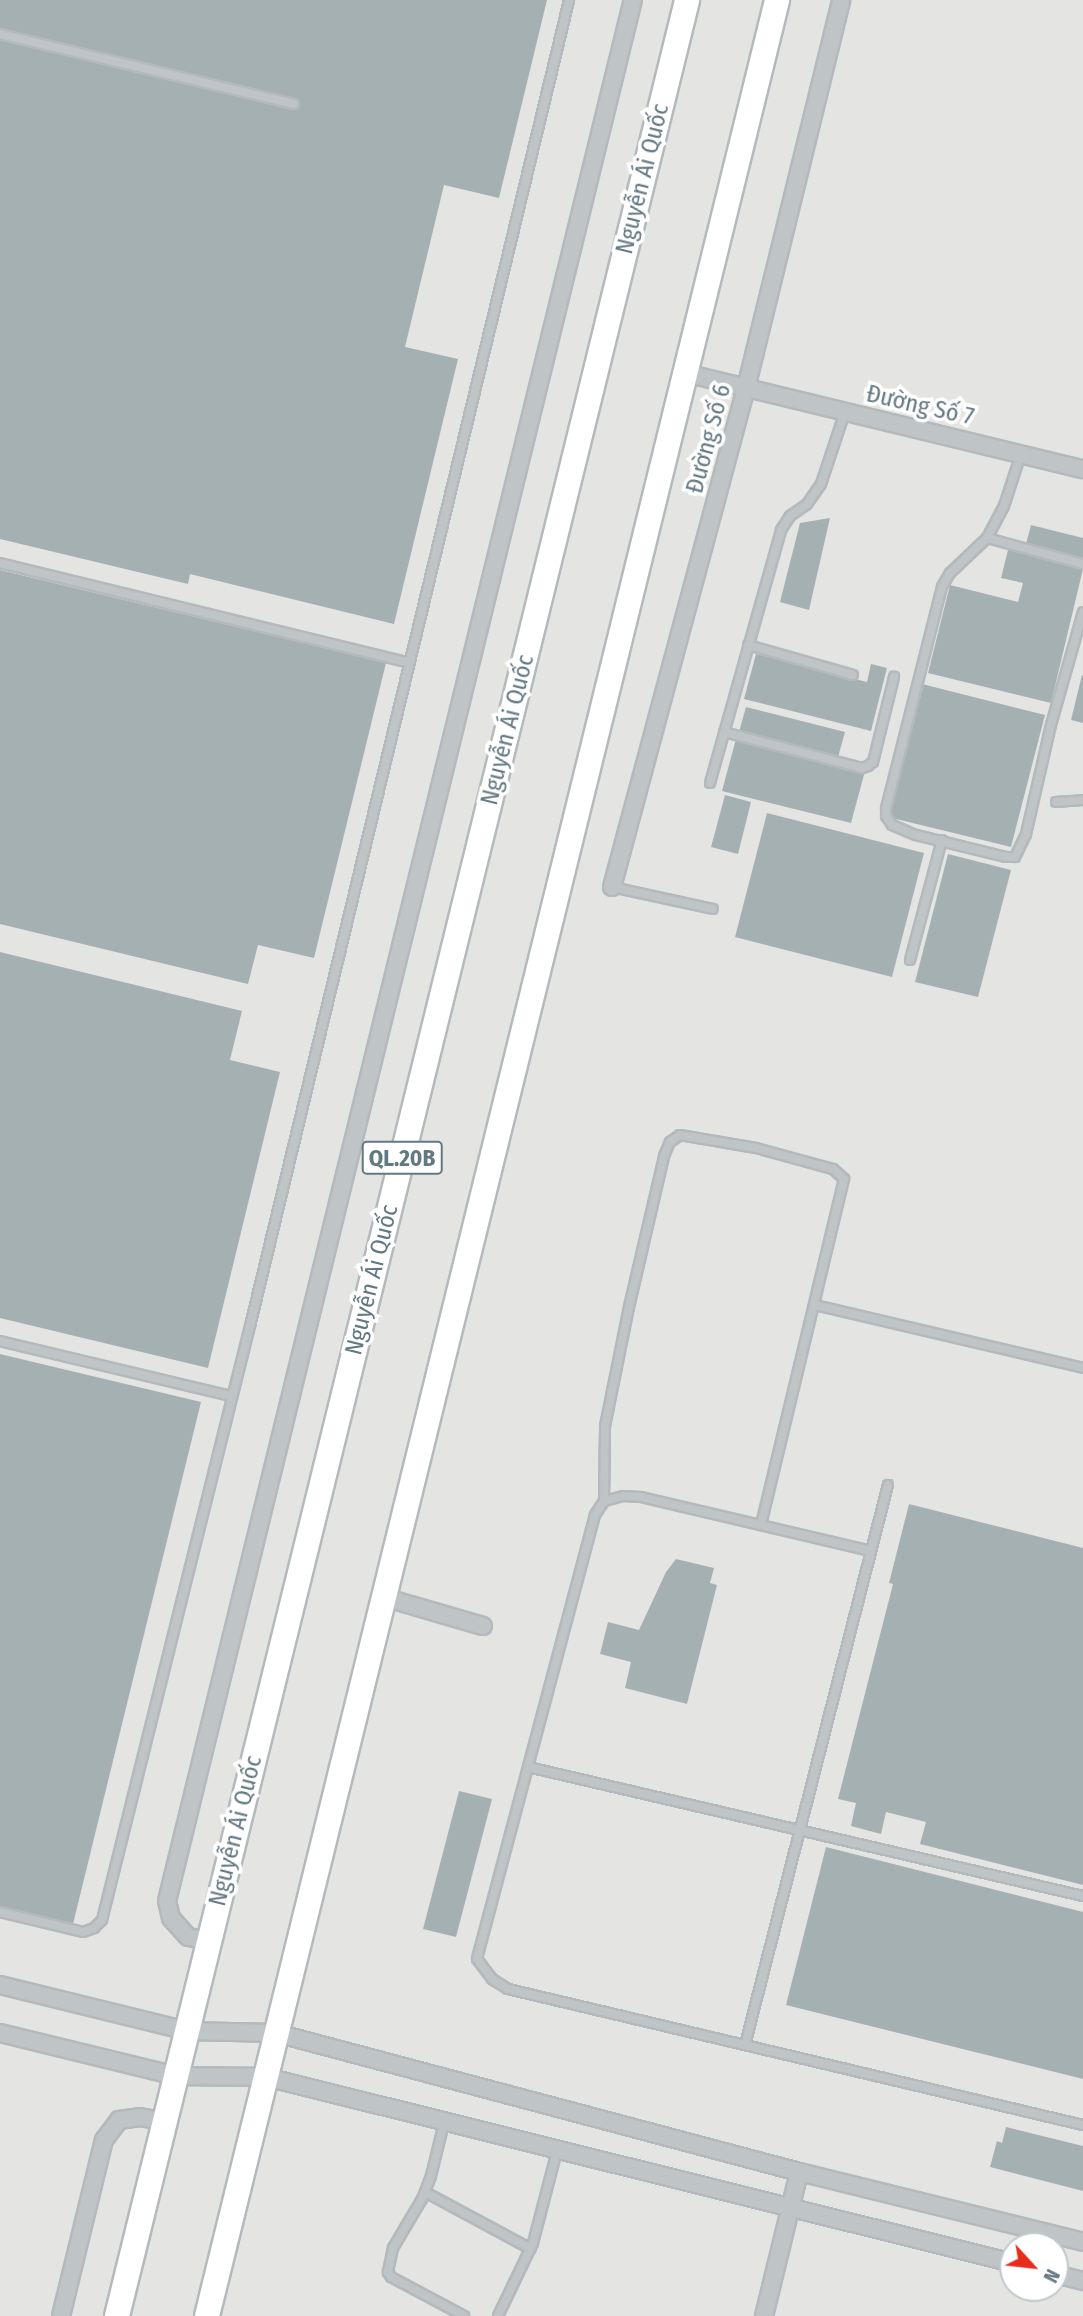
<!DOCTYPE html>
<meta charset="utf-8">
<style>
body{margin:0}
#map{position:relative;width:1083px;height:2316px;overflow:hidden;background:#f4f3ef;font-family:"Fira Sans Condensed",sans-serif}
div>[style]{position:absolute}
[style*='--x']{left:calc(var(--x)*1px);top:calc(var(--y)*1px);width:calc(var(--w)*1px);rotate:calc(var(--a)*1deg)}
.built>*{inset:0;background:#e4e5e3}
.building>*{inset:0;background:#a5b0b3}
.roads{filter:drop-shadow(2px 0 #b4b9bc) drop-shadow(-2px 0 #b4b9bc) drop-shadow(0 2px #b4b9bc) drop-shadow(0 -2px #b4b9bc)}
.service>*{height:8px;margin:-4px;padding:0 4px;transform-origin:4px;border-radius:4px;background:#bfc4c6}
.minor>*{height:16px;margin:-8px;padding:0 8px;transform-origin:8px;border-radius:8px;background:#bfc4c6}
.primary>*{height:24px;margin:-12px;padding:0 12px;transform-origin:12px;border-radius:12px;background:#fff}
span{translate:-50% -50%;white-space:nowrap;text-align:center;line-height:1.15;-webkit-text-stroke:7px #fff;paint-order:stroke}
.shield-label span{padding:2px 5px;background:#fff;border:2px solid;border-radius:5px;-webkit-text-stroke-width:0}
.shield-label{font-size:23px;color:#627882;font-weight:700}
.street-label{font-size:24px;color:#627882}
.north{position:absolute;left:999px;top:2232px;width:70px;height:70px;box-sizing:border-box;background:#fff;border:2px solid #c0c9cd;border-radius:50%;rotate:117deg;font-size:19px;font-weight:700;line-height:28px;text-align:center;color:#627882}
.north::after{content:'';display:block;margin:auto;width:24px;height:32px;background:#e82b1b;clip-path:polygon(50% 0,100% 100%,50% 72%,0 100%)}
</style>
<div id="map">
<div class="built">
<i style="clip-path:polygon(evenodd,0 0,1083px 0,1083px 2316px,0 2316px,0 0,1013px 2246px,1055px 2246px,1055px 2288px,1013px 2288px,1013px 2246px)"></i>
</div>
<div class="building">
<i style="clip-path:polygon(0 0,547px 0,499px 198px,444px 185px,405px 347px,458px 359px,394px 624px,190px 574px,188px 584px,0 539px)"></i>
<i style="clip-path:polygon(830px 518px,809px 610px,780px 602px,800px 523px)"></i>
<i style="clip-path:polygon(1031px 525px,1083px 538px,1083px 558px,1026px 544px)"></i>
<i style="clip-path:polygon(1008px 550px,1083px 569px,1051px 703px,928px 673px,950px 585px,1018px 602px,1023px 583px,1001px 578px)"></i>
<i style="clip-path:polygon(0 570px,386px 663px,314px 958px,258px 945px,248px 984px,0 924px)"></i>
<i style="clip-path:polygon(756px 654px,867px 682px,871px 664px,887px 668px,871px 731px,744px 699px)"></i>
<i style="clip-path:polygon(1082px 675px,1083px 676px,1083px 723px,1071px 720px)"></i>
<i style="clip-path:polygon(922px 684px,1045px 715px,1011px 847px,888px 817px)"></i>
<i style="clip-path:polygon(746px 707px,845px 732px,838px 757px,739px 732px)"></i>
<i style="clip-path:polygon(736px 739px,865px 771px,851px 823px,722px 791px)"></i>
<i style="clip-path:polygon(725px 795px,751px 802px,738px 854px,711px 847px)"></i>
<i style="clip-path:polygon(767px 813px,924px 853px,892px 977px,735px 937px)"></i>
<i style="clip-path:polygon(948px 854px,1011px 870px,978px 997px,915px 982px)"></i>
<i style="clip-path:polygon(0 952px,242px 1011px,230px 1060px,280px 1072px,208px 1368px,0 1318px)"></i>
<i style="clip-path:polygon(0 1354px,201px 1402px,73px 1924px,0 1907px)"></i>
<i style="clip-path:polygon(909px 1504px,1083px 1548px,1083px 1885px,920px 1844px,926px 1822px,886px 1812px,881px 1834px,851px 1826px,856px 1803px,838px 1799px,893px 1584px,889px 1583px)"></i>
<i style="clip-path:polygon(676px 1559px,714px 1568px,710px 1583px,717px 1585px,687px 1704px,625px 1688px,631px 1662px,600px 1654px,608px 1622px,639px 1630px,666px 1572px)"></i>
<i style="clip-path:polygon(459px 1791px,492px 1799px,456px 1937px,423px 1929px)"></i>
<i style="clip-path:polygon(826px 1847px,1083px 1912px,1083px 2079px,786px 2005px)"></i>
<i style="clip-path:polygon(1006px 2127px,1083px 2146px,1083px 2191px,990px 2167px,997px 2141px,1002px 2143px)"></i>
</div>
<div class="roads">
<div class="service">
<i style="--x:0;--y:34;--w:302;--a:13.4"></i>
<i style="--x:1021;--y:454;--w:55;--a:108.1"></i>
<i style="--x:1004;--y:506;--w:36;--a:118"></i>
<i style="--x:987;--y:538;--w:51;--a:136.6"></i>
<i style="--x:950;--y:573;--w:16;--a:120"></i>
<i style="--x:942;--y:587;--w:229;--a:104.2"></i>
<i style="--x:886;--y:809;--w:7;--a:90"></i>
<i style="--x:886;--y:816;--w:11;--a:56"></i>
<i style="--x:892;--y:825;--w:26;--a:23"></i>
<i style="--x:916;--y:835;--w:93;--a:13.7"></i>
<i style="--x:1006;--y:857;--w:9;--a:0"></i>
<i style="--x:1015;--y:857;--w:25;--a:-64"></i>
<i style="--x:1026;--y:834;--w:112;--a:-77.1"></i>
<i style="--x:1051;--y:725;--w:117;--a:-74.2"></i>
<i style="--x:987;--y:538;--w:99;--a:15.2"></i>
<i style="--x:0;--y:563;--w:421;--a:13.7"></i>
<i style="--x:748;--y:645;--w:109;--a:15.9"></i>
<i style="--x:724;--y:732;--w:143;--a:14.6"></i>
<i style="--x:862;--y:768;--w:6;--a:-18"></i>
<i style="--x:868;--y:766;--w:6;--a:-39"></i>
<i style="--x:873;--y:762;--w:88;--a:-76.1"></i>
<i style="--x:710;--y:783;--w:263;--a:-74.3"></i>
<i style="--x:781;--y:530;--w:17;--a:-57"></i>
<i style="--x:790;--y:516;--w:21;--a:-35"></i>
<i style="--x:807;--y:504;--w:24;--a:-55"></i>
<i style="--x:821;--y:484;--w:76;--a:-71.6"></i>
<i style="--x:1056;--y:802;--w:27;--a:-4"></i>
<i style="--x:612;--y:887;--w:103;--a:12.3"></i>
<i style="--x:910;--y:960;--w:124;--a:-75.1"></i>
<i style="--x:815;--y:1305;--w:275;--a:13.2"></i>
<i style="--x:0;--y:1341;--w:237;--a:13.4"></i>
<i style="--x:604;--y:1501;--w:75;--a:-89.2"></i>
<i style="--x:605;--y:1426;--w:121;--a:-78.6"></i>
<i style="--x:629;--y:1307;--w:155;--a:-76.9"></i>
<i style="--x:664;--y:1156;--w:15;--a:-67"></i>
<i style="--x:670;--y:1142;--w:12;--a:-35"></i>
<i style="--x:680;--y:1135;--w:77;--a:9.7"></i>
<i style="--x:756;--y:1148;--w:80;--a:15.3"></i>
<i style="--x:833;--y:1169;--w:15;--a:42"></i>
<i style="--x:844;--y:1179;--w:356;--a:103.5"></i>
<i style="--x:871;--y:1551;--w:237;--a:-166.8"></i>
<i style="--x:640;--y:1497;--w:17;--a:-177"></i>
<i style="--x:623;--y:1496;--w:20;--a:165"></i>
<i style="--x:604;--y:1501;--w:17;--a:123"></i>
<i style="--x:595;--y:1515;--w:459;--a:104.9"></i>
<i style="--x:477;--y:1959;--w:25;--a:53"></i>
<i style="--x:492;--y:1979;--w:19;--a:32"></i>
<i style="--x:508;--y:1989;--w:591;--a:13.31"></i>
<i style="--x:528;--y:1767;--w:570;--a:13.09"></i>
<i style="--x:0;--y:1912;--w:85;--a:13.5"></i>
<i style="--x:83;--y:1932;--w:12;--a:-20"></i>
<i style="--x:94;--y:1928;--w:11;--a:-45"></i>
<i style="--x:102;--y:1920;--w:616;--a:-76.01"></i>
<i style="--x:251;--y:1322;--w:1360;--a:-76.47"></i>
<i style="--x:745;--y:2045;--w:578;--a:-75.68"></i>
<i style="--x:444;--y:2123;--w:55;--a:103.8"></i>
<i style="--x:431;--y:2176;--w:25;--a:111"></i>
<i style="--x:422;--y:2199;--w:57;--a:120.6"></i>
<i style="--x:393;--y:2248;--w:25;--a:102"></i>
<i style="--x:388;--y:2272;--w:6;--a:59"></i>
<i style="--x:391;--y:2277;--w:83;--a:28.1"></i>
<i style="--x:425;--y:2192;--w:120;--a:28.3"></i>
<i style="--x:498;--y:2316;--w:81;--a:-64.4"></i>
<i style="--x:533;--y:2243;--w:95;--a:-75.4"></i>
</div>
<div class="minor">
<i style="--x:685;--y:373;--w:409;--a:13.6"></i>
<i style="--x:612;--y:887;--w:517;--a:-74.97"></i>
<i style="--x:746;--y:388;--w:399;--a:-76.2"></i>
<i style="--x:383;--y:1597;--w:104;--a:16.2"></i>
<i style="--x:209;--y:1941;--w:21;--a:-169"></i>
<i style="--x:188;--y:1937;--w:25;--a:-132"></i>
<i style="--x:171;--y:1918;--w:17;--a:-103"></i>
<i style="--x:167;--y:1901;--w:1957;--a:-76.23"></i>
<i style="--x:0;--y:1985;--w:193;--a:13.8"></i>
<i style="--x:187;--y:2031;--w:89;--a:1.3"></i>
<i style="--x:276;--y:2033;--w:541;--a:14.88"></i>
<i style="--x:799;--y:2172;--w:292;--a:13.8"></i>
<i style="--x:0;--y:2033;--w:181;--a:13.7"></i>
<i style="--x:176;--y:2076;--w:90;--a:0.6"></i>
<i style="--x:266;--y:2077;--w:770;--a:13.98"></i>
<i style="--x:1055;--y:2274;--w:29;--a:14"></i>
<i style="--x:61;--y:2316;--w:181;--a:-76.3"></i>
<i style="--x:104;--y:2140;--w:25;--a:-53"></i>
<i style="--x:119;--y:2120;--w:21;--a:-8"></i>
<i style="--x:140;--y:2117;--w:25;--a:11"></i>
<i style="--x:764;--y:2316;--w:148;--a:-76.3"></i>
</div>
<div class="primary">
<i style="--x:117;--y:2316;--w:2385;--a:-76.17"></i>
<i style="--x:207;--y:2316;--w:2385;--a:-76.17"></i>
</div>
</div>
<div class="shield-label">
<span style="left:402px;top:1158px">QL.20B</span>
</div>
<div class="street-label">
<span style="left:643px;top:179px;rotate:-76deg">Nguyễn Ái Quốc</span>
<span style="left:920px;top:406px;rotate:13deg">Đường Số 7</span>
<span style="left:709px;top:439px;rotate:-75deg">Đường Số 6</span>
<span style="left:508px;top:730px;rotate:-76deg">Nguyễn Ái Quốc</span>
<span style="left:372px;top:1280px;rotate:-76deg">Nguyễn Ái Quốc</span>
<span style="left:236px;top:1831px;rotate:-76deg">Nguyễn Ái Quốc</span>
</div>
<div class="north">N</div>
</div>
